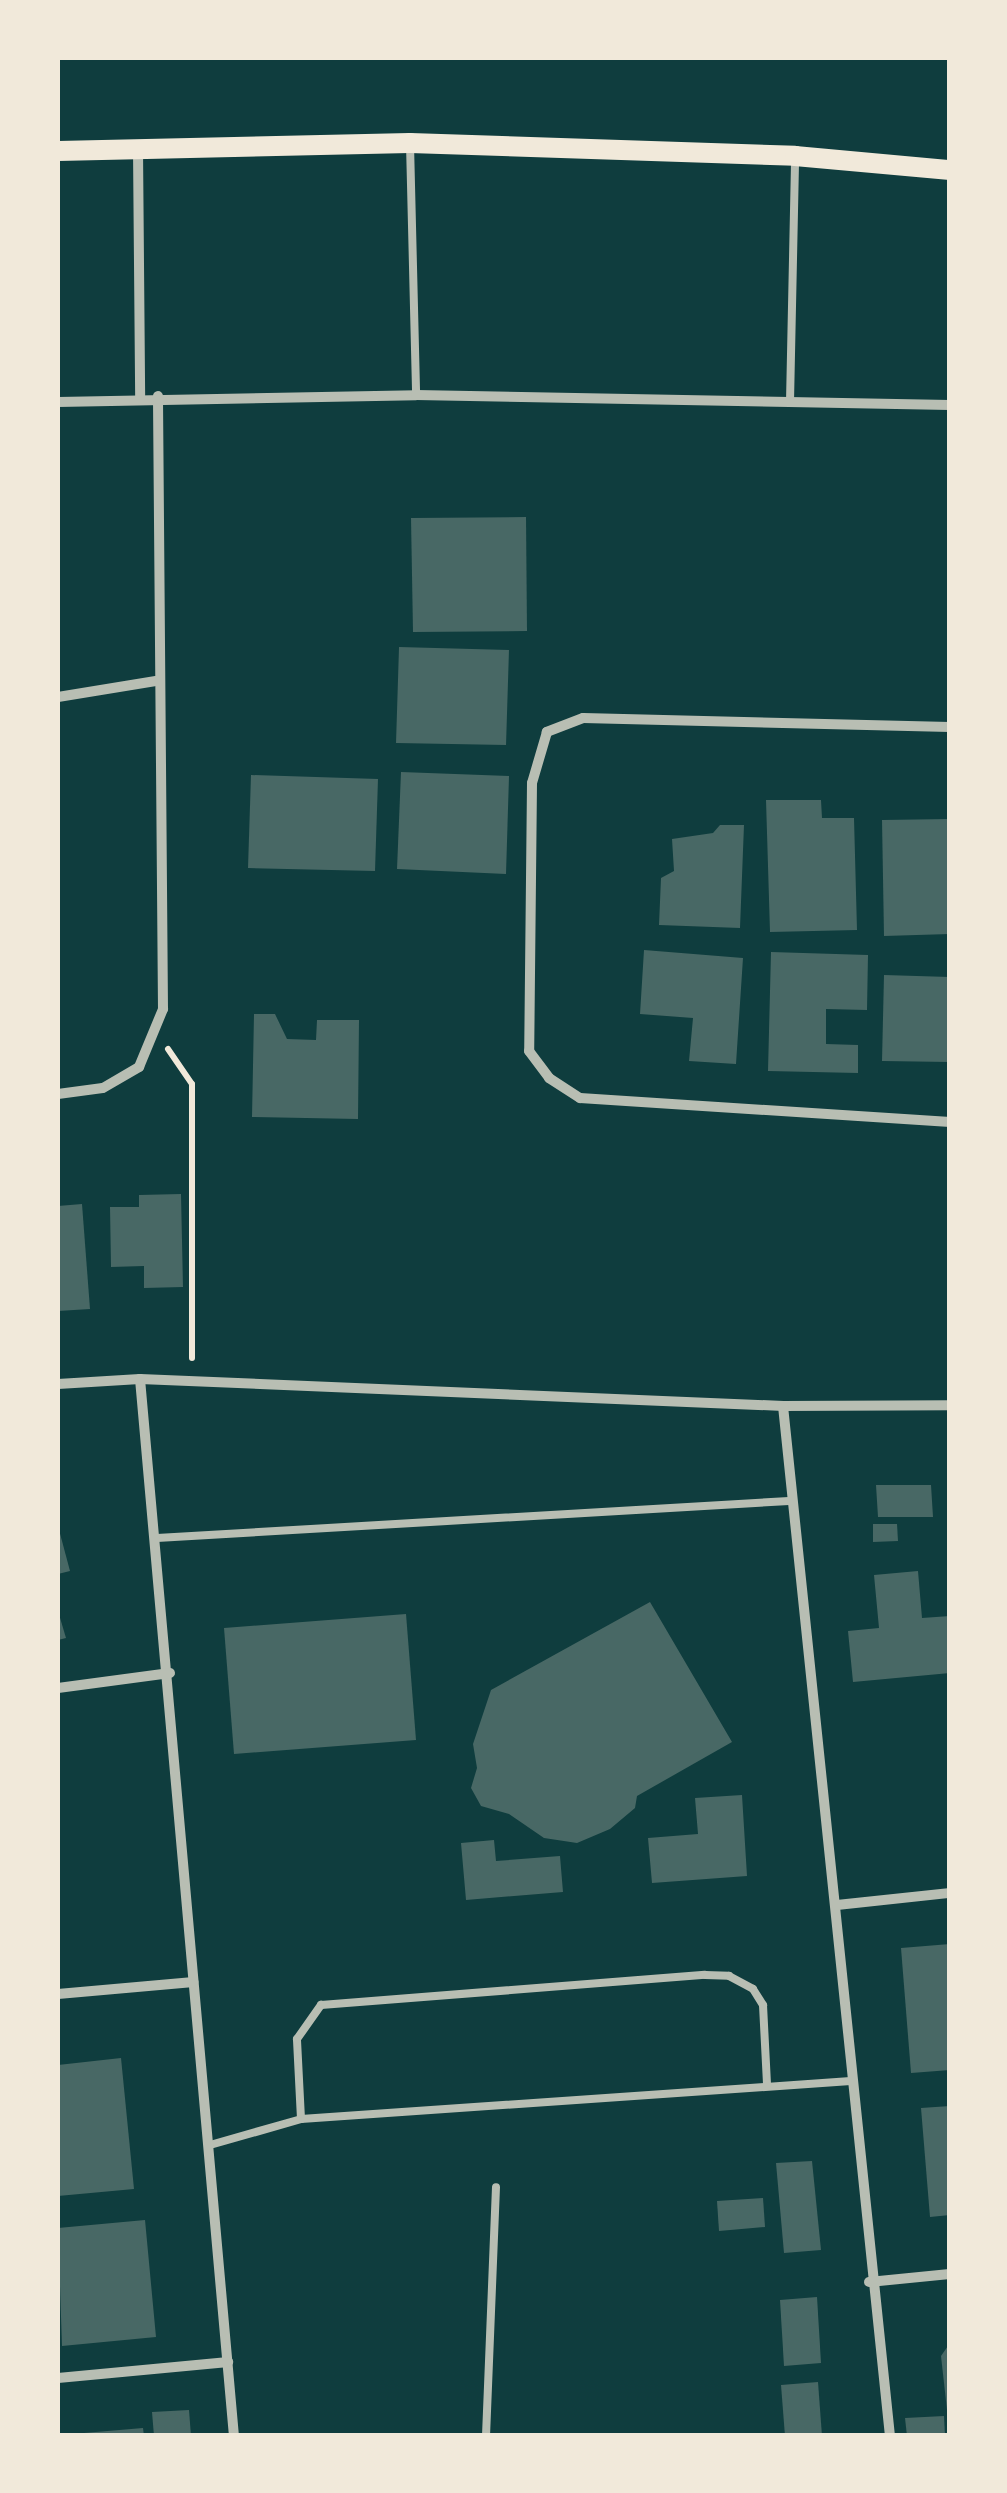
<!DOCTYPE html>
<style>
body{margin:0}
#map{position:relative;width:1007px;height:2493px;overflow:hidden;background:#0f3d3e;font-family:"DM Sans",sans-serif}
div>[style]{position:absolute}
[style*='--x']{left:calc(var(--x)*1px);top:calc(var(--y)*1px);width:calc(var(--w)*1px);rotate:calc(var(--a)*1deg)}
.building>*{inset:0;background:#486865}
.path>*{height:6px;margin:-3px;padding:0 3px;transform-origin:3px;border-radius:3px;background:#f1e9da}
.service>*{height:8px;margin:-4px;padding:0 4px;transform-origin:4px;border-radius:4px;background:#b8beb3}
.minor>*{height:10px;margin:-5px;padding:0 5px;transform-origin:5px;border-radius:5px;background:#b8beb3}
.secondary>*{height:20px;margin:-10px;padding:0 10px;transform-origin:10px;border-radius:10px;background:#f1e9da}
span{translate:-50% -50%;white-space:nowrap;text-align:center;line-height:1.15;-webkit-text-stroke:9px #f1e9da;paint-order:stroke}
.frame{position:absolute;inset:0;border:60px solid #f1e9da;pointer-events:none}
</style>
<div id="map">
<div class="building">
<i style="clip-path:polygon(526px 517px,527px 631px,413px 632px,411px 518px)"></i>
<i style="clip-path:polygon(399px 647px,509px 650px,506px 745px,396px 743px)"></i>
<i style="clip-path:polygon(401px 772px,509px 776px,506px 874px,397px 869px)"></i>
<i style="clip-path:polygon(251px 775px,378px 779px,375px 871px,248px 868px)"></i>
<i style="clip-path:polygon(766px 800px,821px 800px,822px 818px,854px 818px,857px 930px,770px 932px)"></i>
<i style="clip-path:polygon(950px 819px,950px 934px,884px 936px,882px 820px)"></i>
<i style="clip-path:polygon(720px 825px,744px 825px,740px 928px,659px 925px,661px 878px,674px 871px,672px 839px,713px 833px)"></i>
<i style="clip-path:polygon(644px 950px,743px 958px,736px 1064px,689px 1061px,693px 1018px,640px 1014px)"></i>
<i style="clip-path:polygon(771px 952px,868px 955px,867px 1010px,826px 1009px,826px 1044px,858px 1045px,858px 1073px,768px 1071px)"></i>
<i style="clip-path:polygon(884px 975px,950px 977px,950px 1062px,882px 1061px)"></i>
<i style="clip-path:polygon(254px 1014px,275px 1014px,287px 1039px,316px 1040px,317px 1020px,359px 1020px,358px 1119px,252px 1117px)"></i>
<i style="clip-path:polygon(181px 1194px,183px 1287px,144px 1288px,144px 1266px,111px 1267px,110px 1207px,139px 1207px,139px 1195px)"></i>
<i style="clip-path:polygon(82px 1204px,90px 1309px,58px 1311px,58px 1206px)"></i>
<i style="clip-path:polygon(876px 1485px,931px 1485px,933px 1517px,878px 1517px)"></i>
<i style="clip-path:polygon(873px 1524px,897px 1524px,898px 1541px,873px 1542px)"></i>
<i style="clip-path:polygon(58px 1526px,70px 1571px,58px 1574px)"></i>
<i style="clip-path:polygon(918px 1571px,922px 1618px,950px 1616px,950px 1673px,853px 1682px,848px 1631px,879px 1628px,874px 1575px)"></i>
<i style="clip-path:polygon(650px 1602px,732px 1742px,637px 1796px,635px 1808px,610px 1829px,577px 1843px,544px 1838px,509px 1814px,481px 1806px,471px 1788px,477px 1768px,473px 1744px,491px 1690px)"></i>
<i style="clip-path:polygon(58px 1611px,66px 1638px,58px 1640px)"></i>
<i style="clip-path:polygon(406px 1614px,416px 1740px,234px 1754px,224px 1628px)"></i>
<i style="clip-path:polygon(742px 1795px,747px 1876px,652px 1883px,648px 1838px,698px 1834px,695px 1798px)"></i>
<i style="clip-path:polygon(494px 1840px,496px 1861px,560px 1856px,563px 1892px,466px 1900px,461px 1843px)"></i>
<i style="clip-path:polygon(950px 1944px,950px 2070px,911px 2073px,901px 1948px)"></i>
<i style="clip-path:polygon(121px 2058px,134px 2189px,58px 2196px,58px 2065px)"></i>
<i style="clip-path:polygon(950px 2106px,950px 2215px,930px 2217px,921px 2108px)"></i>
<i style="clip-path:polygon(812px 2161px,821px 2250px,784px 2253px,776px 2163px)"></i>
<i style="clip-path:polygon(763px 2198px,765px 2227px,719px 2231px,717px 2201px)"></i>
<i style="clip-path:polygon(145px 2220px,156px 2337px,62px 2346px,58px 2228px)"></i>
<i style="clip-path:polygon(817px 2297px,821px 2363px,784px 2366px,780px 2300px)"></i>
<i style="clip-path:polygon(950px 2343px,950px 2409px,947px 2410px,941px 2356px)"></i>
<i style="clip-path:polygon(818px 2382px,822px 2436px,785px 2436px,781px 2385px)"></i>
<i style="clip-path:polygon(189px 2410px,191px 2436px,154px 2436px,152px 2412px)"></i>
<i style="clip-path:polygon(944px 2416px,945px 2436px,907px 2436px,905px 2418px)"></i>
<i style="clip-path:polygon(143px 2428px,144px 2436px,84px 2436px,84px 2433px)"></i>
</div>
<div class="path">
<i style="--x:168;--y:1049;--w:42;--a:55.6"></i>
<i style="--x:192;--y:1084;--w:274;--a:90"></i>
</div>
<div class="service">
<i style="--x:410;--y:144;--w:251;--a:88.6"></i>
<i style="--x:790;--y:402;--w:246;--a:-88.8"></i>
<i style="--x:157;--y:1538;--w:633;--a:-3.35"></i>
<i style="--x:301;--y:2119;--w:80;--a:-92.9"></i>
<i style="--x:297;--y:2039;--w:42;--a:-54.8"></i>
<i style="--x:321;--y:2005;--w:385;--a:-4.5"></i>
<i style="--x:705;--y:1975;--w:24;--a:2"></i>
<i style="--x:729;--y:1976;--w:27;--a:28"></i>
<i style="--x:753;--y:1989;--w:19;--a:58"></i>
<i style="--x:763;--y:2005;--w:80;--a:87.1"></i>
<i style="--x:210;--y:2145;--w:95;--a:-15.9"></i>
<i style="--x:301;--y:2119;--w:551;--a:-3.95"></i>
<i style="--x:486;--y:2436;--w:249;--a:-87.7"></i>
</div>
<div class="minor">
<i style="--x:138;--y:149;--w:249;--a:89.5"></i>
<i style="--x:58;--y:402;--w:358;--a:-1.1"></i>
<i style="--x:416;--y:395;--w:534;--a:1.07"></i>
<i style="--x:58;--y:697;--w:99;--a:-9.3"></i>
<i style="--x:950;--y:727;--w:367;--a:-178.6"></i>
<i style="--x:583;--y:718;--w:39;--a:159"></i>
<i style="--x:547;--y:732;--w:53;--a:106.4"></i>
<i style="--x:532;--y:783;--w:268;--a:90.6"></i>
<i style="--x:529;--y:1051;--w:34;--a:53"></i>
<i style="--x:549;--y:1078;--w:37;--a:33"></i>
<i style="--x:580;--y:1098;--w:371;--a:3.7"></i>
<i style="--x:58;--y:1094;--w:45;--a:-7.6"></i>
<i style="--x:103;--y:1088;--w:42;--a:-30.3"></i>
<i style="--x:139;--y:1067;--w:63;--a:-67.5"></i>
<i style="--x:163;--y:1009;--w:613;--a:-90.47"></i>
<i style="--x:140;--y:1379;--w:1061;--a:84.92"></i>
<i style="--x:58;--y:1384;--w:82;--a:-3.5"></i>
<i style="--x:140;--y:1379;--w:644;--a:2.4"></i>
<i style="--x:783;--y:1406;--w:167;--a:-0.3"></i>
<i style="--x:783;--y:1406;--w:1036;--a:84.07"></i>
<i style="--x:58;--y:1688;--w:113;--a:-7.6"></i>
<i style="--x:837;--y:1905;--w:114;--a:-6.1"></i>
<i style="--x:58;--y:1994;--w:136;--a:-5.1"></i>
<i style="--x:869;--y:2282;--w:81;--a:-5.6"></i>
<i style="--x:58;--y:2378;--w:171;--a:-5.4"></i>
</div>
<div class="secondary">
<i style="--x:58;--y:151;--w:352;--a:-1.3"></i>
<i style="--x:410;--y:143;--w:385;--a:1.9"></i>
<i style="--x:795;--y:156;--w:156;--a:5.2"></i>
</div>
<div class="frame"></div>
</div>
